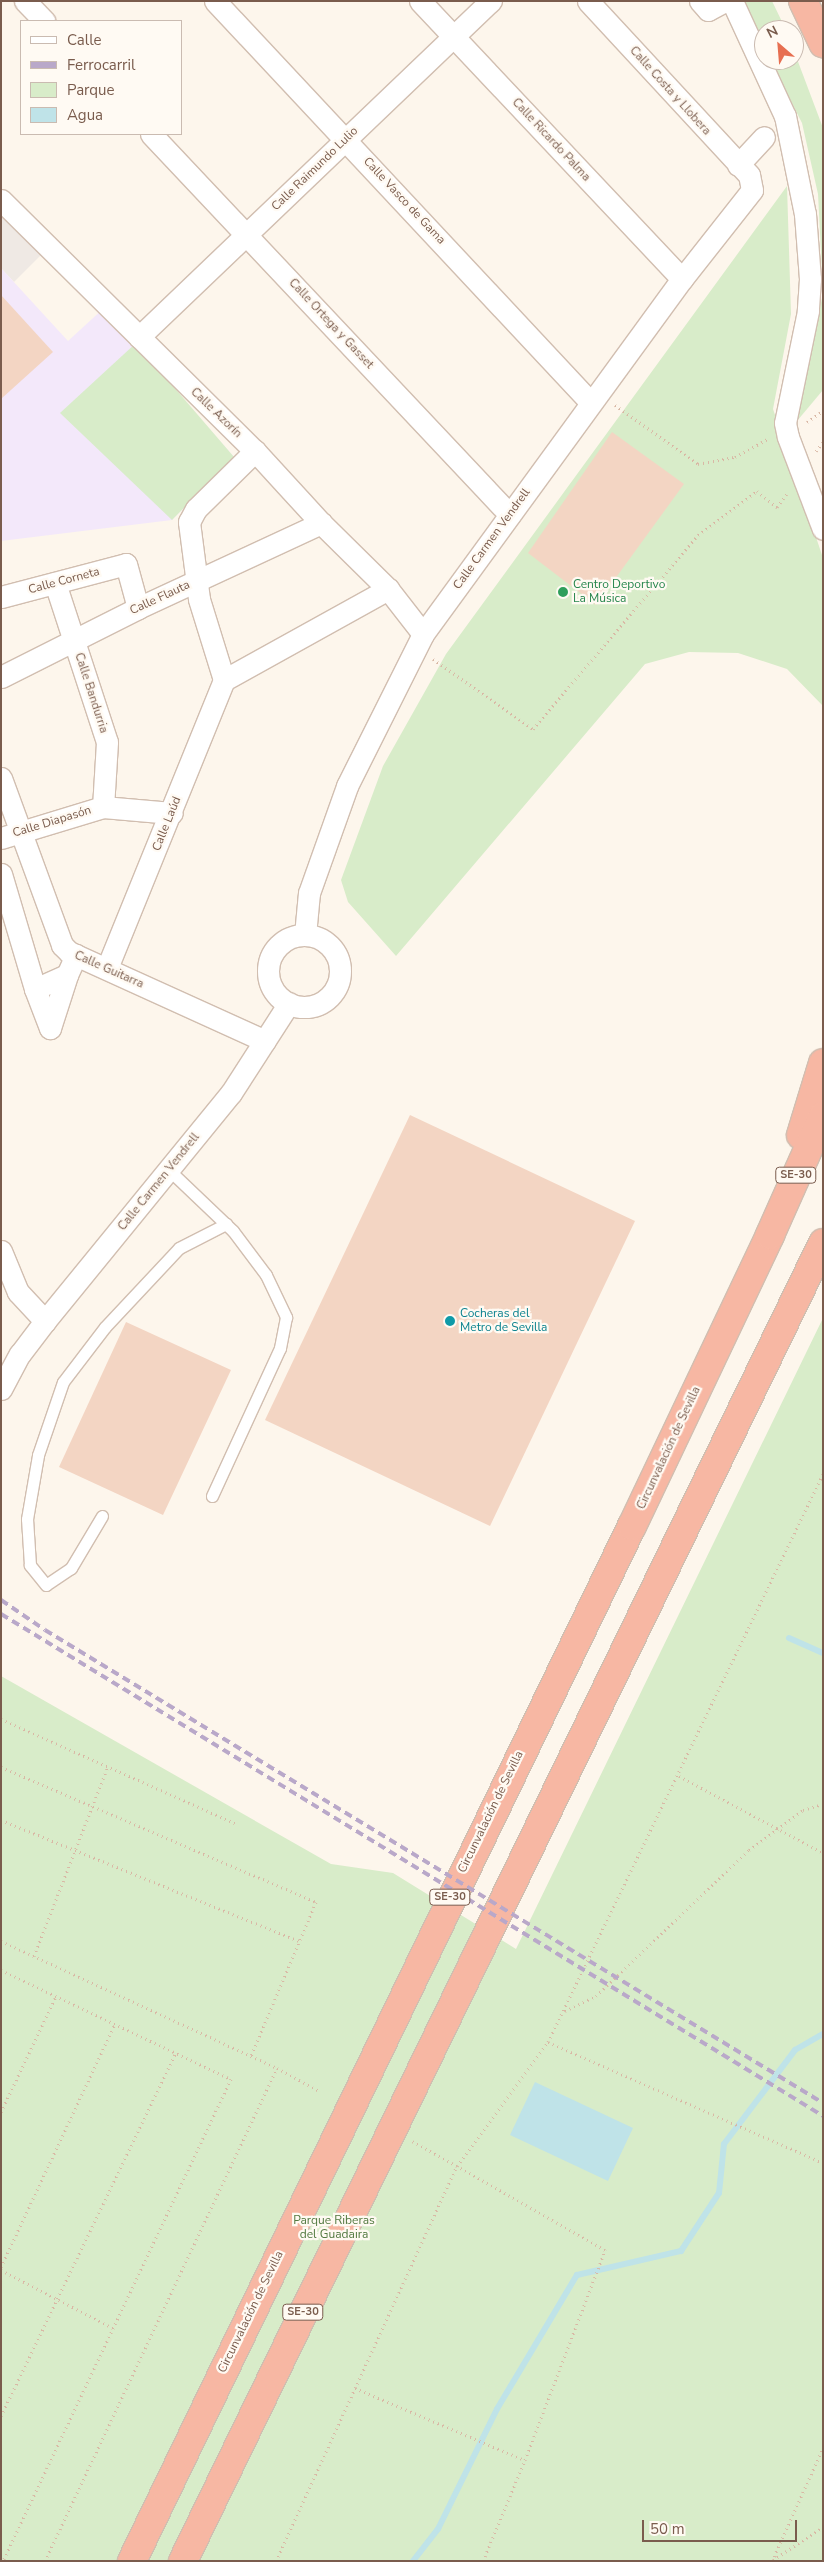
<!DOCTYPE html>
<meta charset="utf-8">
<style>
body{margin:0}
#map{position:relative;width:824px;height:2562px;overflow:hidden;background:#fdf6ec;font-family:"Nunito Sans",sans-serif}
div>[style]{position:absolute}
[style*='--x']{left:calc(var(--x)*1px);top:calc(var(--y)*1px);width:calc(var(--w)*1px);rotate:calc(var(--a)*1deg)}
.industrial>*{inset:0;background:#efe9e4}
.education>*{inset:0;background:#f3e8fa}
.green>*{inset:0;background:#d8ecc9}
.water>*{inset:0;background:#bfe3e8}
.stream>*{height:6px;margin:-3px;padding:0 3px;transform-origin:3px;border-radius:3px;background:#bfe3e8}
.building>*{inset:0;background:#f3d5c3}
.path>*{height:3px;margin-top:-1.5px;transform-origin:0;background:repeating-linear-gradient(90deg,#d9b8a5 0 1px,transparent 0 5px)}
.roads{filter:drop-shadow(1px 0 #d1beb0) drop-shadow(-1px 0 #d1beb0) drop-shadow(0 1px #d1beb0) drop-shadow(0 -1px #d1beb0)}
.lane>*{height:11px;margin:-5.5px;padding:0 5.5px;transform-origin:5.5px;border-radius:5.5px;background:#fff}
.street>*{height:21px;margin:-10.5px;padding:0 10.5px;transform-origin:10.5px;border-radius:10.5px;background:#fff}
.street>.ring{margin:-10.5px;padding:0;box-sizing:content-box;background:none;border:21px solid #fff;border-radius:50%}
.highway>*{height:28px;margin:-14px;padding:0 14px;transform-origin:14px;border-radius:14px;background:#f7b7a3}
.rail>*{height:4px;margin-top:-2px;transform-origin:0;background:repeating-linear-gradient(90deg,#b9a8c9 0 8px,transparent 0 13px)}
.dots>*{width:14px;height:14px;translate:-50% -50%;box-sizing:border-box;border:2px solid #fffaf3;border-radius:50%}
span{translate:-50% -50%;white-space:nowrap;text-align:center;line-height:1.15;-webkit-text-stroke:4.5px #fffaf3;paint-order:stroke}
.shield-label span{padding:1px 4px;background:#fffaf3;border:1px solid;border-radius:4px;-webkit-text-stroke-width:0}
.shield-label{font-size:11px;color:#7a5c4d;font-weight:700}
.street-label{font-size:12px;color:#7a5c4d}
.leisure-label{font-size:12px;color:#27864d}
.left{translate:0 -50%;text-align:left}
.culture-label{font-size:12px;color:#0d838f}
.park-label{font-size:12px;color:#537a41}
.frame{position:absolute;inset:0;border:2px solid #7a5c4d;pointer-events:none}
.legend{position:absolute;left:20px;top:20px;width:162px;height:115px;box-sizing:border-box;background:#fffaf3;border:1px solid #cabbb1;margin:0;padding:6px 9px;list-style:none;font-size:15px;color:#7a5c4d}
.legend li{display:flex;align-items:center;gap:10px;height:25px}
.legend b{width:25px;border:1px solid #cabbb1}
.north{position:absolute;left:754px;top:20px;width:50px;height:50px;box-sizing:border-box;background:#fffaf3;border:1px solid #cabbb1;border-radius:50%;rotate:333deg;font-size:14px;font-weight:700;line-height:20px;text-align:center;color:#7a5c4d}
.north::after{content:'';display:block;margin:auto;width:18px;height:22px;background:#e76f51;clip-path:polygon(50% 0,100% 100%,50% 72%,0 100%)}
.scale{position:absolute;left:642px;top:2520px;width:155px;height:22px;box-sizing:border-box;border:2px solid #7a5c4d;border-top:0;padding-left:6px;font-size:15px;line-height:18px;white-space:nowrap;color:#7a5c4d;-webkit-text-stroke:4px #fffaf3;paint-order:stroke}
</style>
<div id="map">
<div class="industrial">
<i style="clip-path:polygon(1px 215px,42px 254px,14px 282px,1px 268px)"></i>
</div>
<div class="education">
<i style="clip-path:polygon(1px 268px,68px 341px,104px 308px,234px 457px,172px 520px,1px 541px)"></i>
</div>
<div class="green">
<i style="clip-path:polygon(741px 1px,772px 1px,786px 30px,764px 30px,764px 48px)"></i>
<i style="clip-path:polygon(794px 51px,823px 128px,823px 291px,818px 194px,802px 123px,770px 60px,794px 60px)"></i>
<i style="clip-path:polygon(787px 186px,791px 314px,773px 409px,823px 558px,823px 706px,787px 669px,738px 653px,689px 652px,645px 664px,396px 956px,348px 902px,341px 880px,383px 766px,446px 654px)"></i>
<i style="clip-path:polygon(823px 293px,823px 390px,797px 421px)"></i>
<i style="clip-path:polygon(136px 343px,234px 457px,172px 520px,60px 413px)"></i>
<i style="clip-path:polygon(823px 1318px,823px 2561px,1px 2561px,1px 1676px,331px 1864px,393px 1873px,516px 1949px)"></i>
</div>
<div class="water">
<i style="clip-path:polygon(535px 2082px,633px 2128px,608px 2181px,510px 2135px)"></i>
</div>
<div class="stream">
<i style="--x:789;--y:1638;--w:37;--a:24"></i>
<i style="--x:413;--y:2561;--w:41;--a:-52"></i>
<i style="--x:438;--y:2529;--w:134;--a:-63.8"></i>
<i style="--x:497;--y:2409;--w:156;--a:-59.2"></i>
<i style="--x:577;--y:2275;--w:107;--a:-13"></i>
<i style="--x:681;--y:2251;--w:69;--a:-56.8"></i>
<i style="--x:719;--y:2193;--w:49;--a:-84.2"></i>
<i style="--x:724;--y:2144;--w:118;--a:-52.9"></i>
<i style="--x:795;--y:2050;--w:32;--a:-30"></i>
</div>
<div class="building">
<i style="clip-path:polygon(1px 295px,53px 352px,1px 399px)"></i>
<i style="clip-path:polygon(612px 432px,684px 484px,596px 605px,528px 553px)"></i>
<i style="clip-path:polygon(410px 1115px,635px 1221px,490px 1526px,265px 1420px)"></i>
<i style="clip-path:polygon(126px 1322px,231px 1370px,163px 1515px,59px 1467px)"></i>
</div>
<div class="path">
<i style="--x:615;--y:405;--w:102;--a:35.4"></i>
<i style="--x:698;--y:464;--w:38;--a:-11"></i>
<i style="--x:735;--y:457;--w:38;--a:-29"></i>
<i style="--x:807;--y:422;--w:19;--a:-35"></i>
<i style="--x:816;--y:451;--w:11;--a:-52"></i>
<i style="--x:433;--y:659;--w:122;--a:35"></i>
<i style="--x:533;--y:729;--w:255;--a:-49.6"></i>
<i style="--x:698;--y:535;--w:74;--a:-36.7"></i>
<i style="--x:757;--y:491;--w:26;--a:39"></i>
<i style="--x:777;--y:507;--w:17;--a:-54"></i>
<i style="--x:1;--y:1719;--w:256;--a:24"></i>
<i style="--x:1;--y:1767;--w:343;--a:23.2"></i>
<i style="--x:316;--y:1902;--w:167;--a:112.9"></i>
<i style="--x:679;--y:1776;--w:163;--a:28.1"></i>
<i style="--x:1;--y:1820;--w:322;--a:22.1"></i>
<i style="--x:1;--y:1941;--w:304;--a:24.7"></i>
<i style="--x:277;--y:2068;--w:48;--a:28.7"></i>
<i style="--x:34;--y:1956;--w:204;--a:-68.7"></i>
<i style="--x:1;--y:1970;--w:255;--a:25.4"></i>
<i style="--x:231;--y:2079;--w:533;--a:115.32"></i>
<i style="--x:565;--y:2011;--w:34;--a:-26"></i>
<i style="--x:596;--y:1996;--w:211;--a:-43.7"></i>
<i style="--x:749;--y:1850;--w:67;--a:-36.5"></i>
<i style="--x:803;--y:1810;--w:21;--a:-17"></i>
<i style="--x:548;--y:2042;--w:300;--a:23.7"></i>
<i style="--x:1;--y:2112;--w:128;--a:-64.6"></i>
<i style="--x:1;--y:2267;--w:268;--a:-64.9"></i>
<i style="--x:1;--y:2270;--w:126;--a:27.4"></i>
<i style="--x:355;--y:2388;--w:185;--a:23"></i>
<i style="--x:1;--y:2416;--w:403;--a:-64.3"></i>
<i style="--x:773;--y:2560;--w:60;--a:-33.4"></i>
<i style="--x:45;--y:2561;--w:545;--a:-64.8"></i>
<i style="--x:276;--y:2561;--w:434;--a:-65.4"></i>
<i style="--x:457;--y:2166;--w:51;--a:-150.9"></i>
<i style="--x:483;--y:2561;--w:109;--a:-67.4"></i>
<i style="--x:525;--y:2460;--w:225;--a:-69.1"></i>
<i style="--x:605;--y:2250;--w:170;--a:-150.4"></i>
<i style="--x:457;--y:2166;--w:154;--a:-53.7"></i>
<i style="--x:548;--y:2042;--w:631;--a:-64.17"></i>
<i style="--x:772;--y:2561;--w:124;--a:-65.7"></i>
</div>
<div class="roads">
<div class="lane">
<i style="--x:169;--y:1170;--w:88;--a:43.6"></i>
<i style="--x:233;--y:1231;--w:55;--a:53.1"></i>
<i style="--x:266;--y:1275;--w:47;--a:64.5"></i>
<i style="--x:286;--y:1317;--w:32;--a:101"></i>
<i style="--x:280;--y:1348;--w:163;--a:114.7"></i>
<i style="--x:102;--y:1516;--w:61;--a:120.8"></i>
<i style="--x:71;--y:1568;--w:30;--a:146"></i>
<i style="--x:46;--y:1585;--w:26;--a:-129"></i>
<i style="--x:30;--y:1565;--w:46;--a:-93.7"></i>
<i style="--x:27;--y:1519;--w:65;--a:-80.2"></i>
<i style="--x:38;--y:1455;--w:77;--a:-71.1"></i>
<i style="--x:63;--y:1382;--w:69;--a:-52.6"></i>
<i style="--x:105;--y:1327;--w:108;--a:-46.9"></i>
<i style="--x:179;--y:1248;--w:53;--a:-27.1"></i>
</div>
<div class="street">
<i style="--x:25;--y:1;--w:28;--a:46"></i>
<i style="--x:215;--y:1;--w:550;--a:46.91"></i>
<i style="--x:420;--y:1;--w:382;--a:46.7"></i>
<i style="--x:700;--y:1;--w:12;--a:48"></i>
<i style="--x:708;--y:10;--w:19;--a:-28"></i>
<i style="--x:732;--y:1;--w:127;--a:65.3"></i>
<i style="--x:785;--y:116;--w:100;--a:78.5"></i>
<i style="--x:805;--y:214;--w:65;--a:85.6"></i>
<i style="--x:810;--y:279;--w:32;--a:94"></i>
<i style="--x:808;--y:311;--w:114;--a:101.6"></i>
<i style="--x:785;--y:423;--w:14;--a:78"></i>
<i style="--x:788;--y:437;--w:98;--a:69.2"></i>
<i style="--x:151;--y:134;--w:523;--a:46.7"></i>
<i style="--x:738;--y:165;--w:38;--a:-47"></i>
<i style="--x:1;--y:200;--w:357;--a:44.7"></i>
<i style="--x:255;--y:451;--w:98;--a:47.5"></i>
<i style="--x:321;--y:523;--w:94;--a:44.6"></i>
<i style="--x:388;--y:589;--w:57;--a:52.1"></i>
<i style="--x:139;--y:337;--w:487;--a:-43.7"></i>
<i style="--x:55;--y:583;--w:167;--a:71.9"></i>
<i style="--x:107;--y:742;--w:65;--a:93.5"></i>
<i style="--x:1;--y:597;--w:129;--a:-14.8"></i>
<i style="--x:126;--y:564;--w:46;--a:74.7"></i>
<i style="--x:1;--y:677;--w:153;--a:-26.7"></i>
<i style="--x:138;--y:608;--w:202;--a:-24.9"></i>
<i style="--x:224;--y:680;--w:85;--a:-107.2"></i>
<i style="--x:199;--y:599;--w:78;--a:-97.4"></i>
<i style="--x:189;--y:522;--w:15;--a:-62"></i>
<i style="--x:196;--y:509;--w:83;--a:-44.5"></i>
<i style="--x:1;--y:778;--w:178;--a:69.9"></i>
<i style="--x:62;--y:945;--w:10;--a:45"></i>
<i style="--x:69;--y:952;--w:215;--a:24.4"></i>
<i style="--x:1;--y:838;--w:107;--a:-16.9"></i>
<i style="--x:103;--y:807;--w:69;--a:5"></i>
<i style="--x:1;--y:874;--w:120;--a:73.5"></i>
<i style="--x:35;--y:989;--w:35;--a:-24"></i>
<i style="--x:67;--y:975;--w:22;--a:-66"></i>
<i style="--x:305;--y:935;--w:42;--a:-84.6"></i>
<i style="--x:309;--y:893;--w:114;--a:-70.4"></i>
<i style="--x:347;--y:786;--w:170;--a:-63.4"></i>
<i style="--x:423;--y:634;--w:439;--a:-53.9"></i>
<i style="--x:682;--y:279;--w:113;--a:-51.8"></i>
<i style="--x:752;--y:190;--w:15;--a:-101"></i>
<i style="--x:749;--y:175;--w:237;--a:-132.8"></i>
<i class="ring" style="left:268px;top:935px;width:51px;height:51px"></i>
<i style="--x:107;--y:968;--w:311;--a:-67.9"></i>
<i style="--x:224;--y:680;--w:188;--a:-29"></i>
<i style="--x:35;--y:989;--w:42;--a:69"></i>
<i style="--x:50;--y:1028;--w:56;--a:-72.2"></i>
<i style="--x:1;--y:1251;--w:44;--a:67.5"></i>
<i style="--x:18;--y:1292;--w:40;--a:47"></i>
<i style="--x:1;--y:1389;--w:40;--a:-62"></i>
<i style="--x:20;--y:1354;--w:41;--a:-52.9"></i>
<i style="--x:45;--y:1321;--w:294;--a:-50.8"></i>
<i style="--x:231;--y:1093;--w:107;--a:-57.2"></i>
</div>
<div class="highway">
<i style="--x:803;--y:1;--w:47;--a:64.5"></i>
<i style="--x:801;--y:1135;--w:75;--a:-73"></i>
<i style="--x:132;--y:2561;--w:1149;--a:-64.22"></i>
<i style="--x:632;--y:1526;--w:322;--a:-64.6"></i>
<i style="--x:770;--y:1235;--w:130;--a:-66"></i>
<i style="--x:183;--y:2561;--w:1465;--a:-64.1"></i>
</div>
</div>
<div class="rail">
<i style="--x:1;--y:1600;--w:53;--a:34.3"></i>
<i style="--x:45;--y:1630;--w:911;--a:31.3"></i>
<i style="--x:1;--y:1614;--w:963;--a:31.41"></i>
</div>
<div class="dots">
<i style="left:563px;top:592px;background:#2e9e5b"></i>
<i style="left:450px;top:1321px;background:#0f9aa8"></i>
</div>
<div class="shield-label">
<span style="left:796px;top:1175px">SE-30</span>
<span style="left:450px;top:1897px">SE-30</span>
<span style="left:303px;top:2312px">SE-30</span>
</div>
<div class="street-label">
<span style="left:670px;top:91px;rotate:48deg">Calle Costa y Llobera</span>
<span style="left:551px;top:140px;rotate:47deg">Calle Ricardo Palma</span>
<span style="left:315px;top:169px;rotate:-44deg">Calle Raimundo Lulio</span>
<span style="left:404px;top:201px;rotate:47deg">Calle Vasco de Gama</span>
<span style="left:331px;top:324px;rotate:47deg">Calle Ortega y Gasset</span>
<span style="left:216px;top:413px;rotate:44deg">Calle Azorín</span>
<span style="left:492px;top:539px;rotate:-54deg">Calle Carmen Vendrell</span>
<span style="left:64px;top:581px;rotate:-15deg">Calle Corneta</span>
<span style="left:160px;top:598px;rotate:-25deg">Calle Flauta</span>
<span style="left:91px;top:693px;rotate:72deg">Calle Bandurria</span>
<span style="left:52px;top:822px;rotate:-17deg">Calle Diapasón</span>
<span style="left:167px;top:824px;rotate:-68deg">Calle Laúd</span>
<span style="left:109px;top:970px;rotate:24deg">Calle Guitarra</span>
<span style="left:159px;top:1182px;rotate:-51deg">Calle Carmen Vendrell</span>
<span style="left:669px;top:1448px;rotate:-65deg">Circunvalación de Sevilla</span>
<span style="left:491px;top:1812px;rotate:-64deg">Circunvalación de Sevilla</span>
<span style="left:251px;top:2312px;rotate:-64deg">Circunvalación de Sevilla</span>
</div>
<div class="leisure-label">
<span class="left" style="left:573px;top:592px">Centro Deportivo<br>La Música</span>
</div>
<div class="culture-label">
<span class="left" style="left:460px;top:1321px">Cocheras del<br>Metro de Sevilla</span>
</div>
<div class="park-label">
<span style="left:334px;top:2228px">Parque Riberas<br>del Guadaira</span>
</div>
<div class="frame"></div>
<ul class="legend">
<li><b style="height:6px;background:#fff"></b>Calle</li>
<li><b style="height:6px;background:#b9a8c9"></b>Ferrocarril</li>
<li><b style="height:14px;background:#d8ecc9"></b>Parque</li>
<li><b style="height:14px;background:#bfe3e8"></b>Agua</li>
</ul>
<div class="north">N</div>
<div class="scale">50 m</div>
</div>
